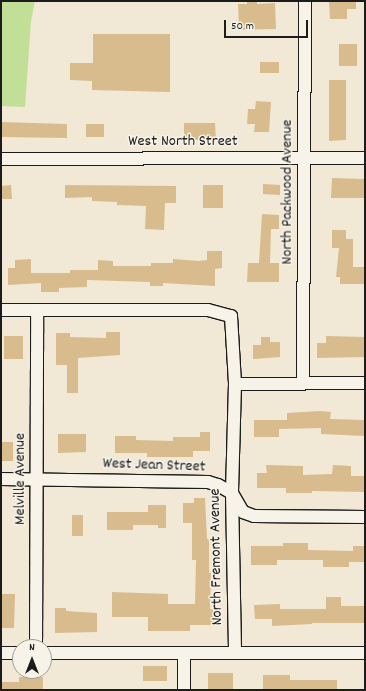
<!DOCTYPE html>
<style>
body{margin:0}
#map{position:relative;width:366px;height:691px;overflow:hidden;background:#f1e8d6;font-family:Dekko,sans-serif}
div>[style]{position:absolute}
[style*='--x']{left:calc(var(--x)*1px);top:calc(var(--y)*1px);width:calc(var(--w)*1px);rotate:calc(var(--a)*1deg)}
.green>*{inset:0;background:#c1df97}
.building>*{inset:0;background:#d9bc8d}
.roads{filter:drop-shadow(1px 0 #1c1c1c) drop-shadow(-1px 0 #1c1c1c) drop-shadow(0 1px #1c1c1c) drop-shadow(0 -1px #1c1c1c)}
.minor>*{height:12px;margin:-6px;padding:0 6px;transform-origin:6px;border-radius:6px;background:#f7f3e8}
span{translate:-50% -50%;white-space:nowrap;text-align:center;line-height:1.15;-webkit-text-stroke:3px #f7f3e8;paint-order:stroke}
.street-label{font-size:16px;color:#1c1c1c}
.frame{position:absolute;inset:0;border:2px solid #1c1c1c;pointer-events:none}
.north{position:absolute;left:12px;top:639px;width:40px;height:40px;box-sizing:border-box;background:#f7f3e8;border:1px solid #9f9d96;border-radius:50%;rotate:0deg;font-size:11px;font-weight:700;line-height:16px;text-align:center;color:#1c1c1c}
.north::after{content:'';display:block;margin:auto;width:14px;height:18px;background:#1c1c1c;clip-path:polygon(50% 0,100% 100%,50% 72%,0 100%)}
.scale{position:absolute;left:224px;top:20px;width:84px;height:18px;box-sizing:border-box;border:2px solid #1c1c1c;border-top:0;padding-left:5px;font-size:12px;line-height:14px;white-space:nowrap;color:#1c1c1c;-webkit-text-stroke:3px #f7f3e8;paint-order:stroke}
</style>
<div id="map">
<div class="green">
<i style="clip-path:polygon(1px 1px,35px 1px,31px 21px,25px 107px,1px 106px)"></i>
</div>
<div class="building">
<i style="clip-path:polygon(247px 1px,257px 1px,257px 4px,275px 3px,276px 29px,239px 30px,238px 4px,247px 4px)"></i>
<i style="clip-path:polygon(329px 1px,356px 1px,356px 9px,347px 9px,347px 19px,330px 19px)"></i>
<i style="clip-path:polygon(93px 34px,170px 34px,170px 92px,92px 90px,92px 81px,70px 80px,70px 63px,93px 63px)"></i>
<i style="clip-path:polygon(339px 44px,357px 44px,357px 66px,339px 66px)"></i>
<i style="clip-path:polygon(260px 62px,279px 62px,279px 73px,260px 73px)"></i>
<i style="clip-path:polygon(329px 80px,346px 80px,346px 140px,329px 141px)"></i>
<i style="clip-path:polygon(256px 101px,271px 102px,269px 132px,254px 132px,255px 124px,247px 124px,248px 109px,255px 109px)"></i>
<i style="clip-path:polygon(1px 122px,67px 124px,67px 138px,1px 137px)"></i>
<i style="clip-path:polygon(184px 123px,215px 123px,216px 140px,184px 140px)"></i>
<i style="clip-path:polygon(86px 124px,104px 124px,104px 137px,86px 137px)"></i>
<i style="clip-path:polygon(332px 178px,365px 179px,365px 198px,331px 198px)"></i>
<i style="clip-path:polygon(263px 184px,280px 185px,280px 195px,263px 194px)"></i>
<i style="clip-path:polygon(11px 185px,12px 199px,1px 199px,1px 186px)"></i>
<i style="clip-path:polygon(65px 185px,176px 186px,176px 203px,165px 203px,164px 230px,145px 229px,146px 206px,117px 205px,117px 202px,92px 201px,92px 197px,65px 198px)"></i>
<i style="clip-path:polygon(203px 185px,223px 185px,223px 208px,203px 208px)"></i>
<i style="clip-path:polygon(262px 214px,279px 215px,279px 229px,271px 229px,270px 263px,279px 263px,279px 282px,247px 282px,248px 263px,259px 263px)"></i>
<i style="clip-path:polygon(332px 230px,346px 230px,346px 239px,353px 239px,353px 267px,365px 267px,365px 284px,340px 284px,340px 277px,336px 277px,339px 248px,332px 248px)"></i>
<i style="clip-path:polygon(207px 251px,222px 251px,222px 268px,215px 269px,215px 286px,163px 283px,163px 286px,150px 286px,150px 282px,87px 280px,87px 287px,59px 288px,59px 292px,41px 292px,41px 283px,8px 285px,8px 268px,15px 268px,15px 260px,31px 259px,31px 273px,70px 273px,70px 270px,98px 270px,98px 260px,113px 261px,113px 266px,151px 266px,151px 263px,173px 263px,173px 259px,199px 261px,207px 260px)"></i>
<i style="clip-path:polygon(106px 332px,120px 332px,120px 355px,78px 358px,78px 393px,67px 393px,67px 365px,56px 365px,56px 333px,70px 333px,70px 337px,106px 338px)"></i>
<i style="clip-path:polygon(4px 336px,23px 336px,23px 359px,4px 359px)"></i>
<i style="clip-path:polygon(326px 336px,365px 337px,365px 357px,317px 358px,317px 343px,326px 343px)"></i>
<i style="clip-path:polygon(261px 337px,270px 337px,270px 342px,280px 342px,280px 357px,253px 359px,253px 345px,261px 345px)"></i>
<i style="clip-path:polygon(320px 411px,331px 412px,330px 419px,365px 420px,365px 436px,321px 434px,321px 428px,279px 429px,279px 437px,254px 437px,254px 420px,287px 420px,287px 413px)"></i>
<i style="clip-path:polygon(200px 432px,210px 432px,210px 451px,193px 451px,193px 457px,147px 457px,147px 453px,115px 453px,115px 436px,136px 436px,136px 440px,173px 441px,173px 437px,200px 437px)"></i>
<i style="clip-path:polygon(58px 434px,86px 434px,86px 452px,58px 453px)"></i>
<i style="clip-path:polygon(1px 442px,13px 442px,13px 461px,1px 461px)"></i>
<i style="clip-path:polygon(266px 465px,303px 466px,303px 475px,332px 474px,333px 465px,351px 466px,351px 476px,365px 476px,365px 492px,312px 491px,312px 493px,286px 493px,286px 488px,257px 488px,257px 473px,267px 473px)"></i>
<i style="clip-path:polygon(194px 498px,205px 498px,207px 539px,209px 539px,209px 573px,211px 573px,210px 609px,221px 609px,221px 625px,190px 625px,190px 631px,148px 631px,148px 617px,112px 617px,112px 592px,168px 594px,168px 604px,195px 604px,196px 560px,192px 560px,192px 523px,183px 523px,183px 503px,194px 503px)"></i>
<i style="clip-path:polygon(148px 505px,166px 505px,166px 528px,158px 528px,158px 525px,133px 525px,133px 530px,107px 530px,107px 512px,148px 512px)"></i>
<i style="clip-path:polygon(72px 515px,83px 515px,83px 536px,72px 536px)"></i>
<i style="clip-path:polygon(283px 543px,308px 543px,308px 550px,353px 551px,353px 546px,365px 546px,365px 562px,349px 562px,349px 567px,323px 567px,323px 560px,277px 560px,277px 565px,251px 565px,251px 546px,283px 546px)"></i>
<i style="clip-path:polygon(1px 594px,15px 594px,14px 628px,1px 628px)"></i>
<i style="clip-path:polygon(326px 597px,341px 597px,341px 606px,365px 606px,365px 623px,312px 623px,312px 624px,272px 626px,272px 619px,255px 619px,254px 605px,280px 604px,280px 609px,326px 609px)"></i>
<i style="clip-path:polygon(55px 608px,66px 608px,66px 611px,97px 613px,97px 632px,55px 633px)"></i>
<i style="clip-path:polygon(143px 666px,167px 666px,167px 681px,143px 681px)"></i>
<i style="clip-path:polygon(208px 673px,233px 673px,233px 690px,208px 689px)"></i>
<i style="clip-path:polygon(263px 675px,290px 675px,290px 680px,337px 680px,337px 690px,263px 690px)"></i>
<i style="clip-path:polygon(19px 677px,43px 677px,43px 690px,1px 690px,1px 682px,19px 682px)"></i>
</div>
<div class="roads">
<div class="minor">
<i style="--x:1;--y:159;--w:364;--a:-0.2"></i>
<i style="--x:1;--y:310;--w:207;--a:0"></i>
<i style="--x:208;--y:310;--w:24;--a:15"></i>
<i style="--x:231;--y:316;--w:68;--a:86.6"></i>
<i style="--x:235;--y:384;--w:109;--a:91.6"></i>
<i style="--x:232;--y:493;--w:160;--a:88.9"></i>
<i style="--x:303;--y:383;--w:382;--a:-89.7"></i>
<i style="--x:235;--y:384;--w:130;--a:-0.4"></i>
<i style="--x:1;--y:479;--w:207;--a:0.8"></i>
<i style="--x:208;--y:482;--w:10;--a:17"></i>
<i style="--x:218;--y:485;--w:16;--a:30"></i>
<i style="--x:232;--y:493;--w:22;--a:60"></i>
<i style="--x:243;--y:512;--w:12;--a:20"></i>
<i style="--x:254;--y:516;--w:111;--a:0.5"></i>
<i style="--x:36;--y:647;--w:337;--a:-89.8"></i>
<i style="--x:1;--y:653;--w:19;--a:0"></i>
<i style="--x:44;--y:653;--w:321;--a:0"></i>
<i style="--x:184;--y:690;--w:37;--a:-90"></i>
</div>
</div>
<div class="street-label">
<span style="left:183px;top:142px">West North Street</span>
<span style="left:288px;top:192px;rotate:-90deg">North Packwood Avenue</span>
<span style="left:154px;top:466px;rotate:2deg">West Jean Street</span>
<span style="left:21px;top:479px;rotate:-90deg">Melville Avenue</span>
<span style="left:217px;top:557px;rotate:-91deg">North Fremont Avenue</span>
</div>
<div class="frame"></div>
<div class="north">N</div>
<div class="scale">50 m</div>
</div>
